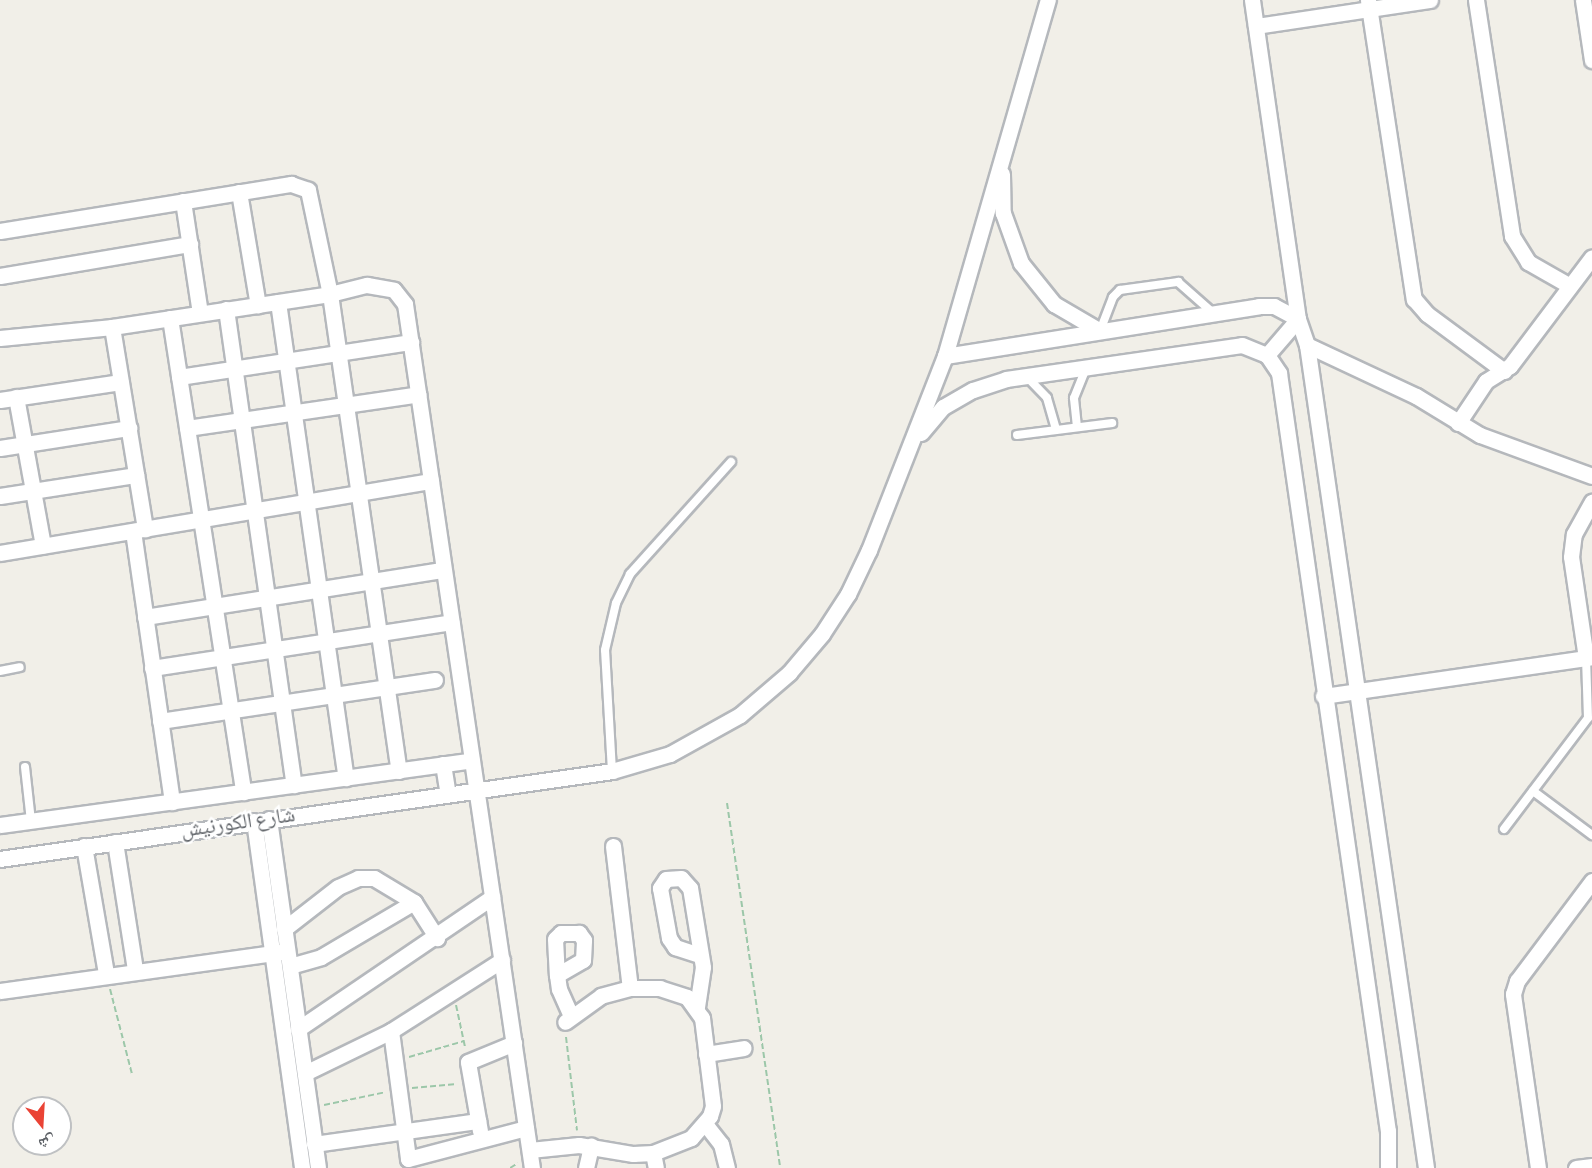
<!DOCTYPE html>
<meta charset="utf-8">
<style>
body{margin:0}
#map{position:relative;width:1592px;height:1168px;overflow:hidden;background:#f1efe8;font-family:"Sofia Sans Condensed","Noto Naskh Arabic",sans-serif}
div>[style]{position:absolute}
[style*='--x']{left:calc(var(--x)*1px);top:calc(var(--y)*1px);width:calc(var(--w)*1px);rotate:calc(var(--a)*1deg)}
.path>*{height:2px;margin-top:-1px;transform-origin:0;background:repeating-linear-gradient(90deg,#9cc7a9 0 6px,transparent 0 9px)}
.roads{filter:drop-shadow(2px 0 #b5b8bc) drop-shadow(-2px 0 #b5b8bc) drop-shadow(0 2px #b5b8bc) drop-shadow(0 -2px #b5b8bc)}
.service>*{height:8px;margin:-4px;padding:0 4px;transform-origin:4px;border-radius:4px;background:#fff}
.minor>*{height:15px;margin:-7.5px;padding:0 7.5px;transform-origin:7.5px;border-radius:7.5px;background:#fff}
span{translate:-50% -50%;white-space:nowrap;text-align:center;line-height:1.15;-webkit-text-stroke:5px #fff;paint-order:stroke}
.street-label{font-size:21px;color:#5f6368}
.north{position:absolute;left:12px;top:1096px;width:60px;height:60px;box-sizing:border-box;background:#fff;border:2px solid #bfc1c3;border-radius:50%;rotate:162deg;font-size:16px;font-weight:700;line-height:24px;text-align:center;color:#5f6368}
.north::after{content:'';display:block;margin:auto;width:21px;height:27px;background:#ea4335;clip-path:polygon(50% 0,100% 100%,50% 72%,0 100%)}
</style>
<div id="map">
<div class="path">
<i style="--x:727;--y:803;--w:369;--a:81.7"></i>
<i style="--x:110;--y:989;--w:88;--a:75.5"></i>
<i style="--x:456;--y:1005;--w:43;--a:77.9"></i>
<i style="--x:566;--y:1037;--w:94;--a:83.3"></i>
<i style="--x:409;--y:1057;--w:57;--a:-16.2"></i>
<i style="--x:412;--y:1088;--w:45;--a:-5.1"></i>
<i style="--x:324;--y:1105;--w:63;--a:-11.8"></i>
<i style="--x:510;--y:1168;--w:9;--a:-32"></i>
</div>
<div class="roads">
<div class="service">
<i style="--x:1100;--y:331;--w:36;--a:-69"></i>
<i style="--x:1113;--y:297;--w:10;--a:-45"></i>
<i style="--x:1120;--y:290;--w:59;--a:-7.9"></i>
<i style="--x:1178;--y:282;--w:45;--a:41.4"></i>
<i style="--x:1026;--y:376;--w:30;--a:46"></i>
<i style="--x:1047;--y:398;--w:33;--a:74"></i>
<i style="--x:1077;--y:427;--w:29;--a:-96"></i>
<i style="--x:1074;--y:398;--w:32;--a:-68"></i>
<i style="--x:1017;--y:435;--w:96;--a:-7.2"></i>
<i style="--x:0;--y:671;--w:20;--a:-11"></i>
<i style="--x:25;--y:767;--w:54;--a:83.7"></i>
<i style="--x:612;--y:771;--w:121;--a:-93.3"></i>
<i style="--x:605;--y:650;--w:48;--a:-76.8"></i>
<i style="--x:616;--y:603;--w:32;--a:-64"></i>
<i style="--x:630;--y:574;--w:151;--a:-48"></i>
<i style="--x:1533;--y:791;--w:74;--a:36.7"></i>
<i style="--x:1504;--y:829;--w:139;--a:-52.9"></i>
<i style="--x:1588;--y:718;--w:60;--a:-91.9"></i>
</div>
<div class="minor">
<i style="--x:1252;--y:0;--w:322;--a:81.8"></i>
<i style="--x:1298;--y:319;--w:48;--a:130.7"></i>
<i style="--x:1368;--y:0;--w:303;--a:81.3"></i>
<i style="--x:1414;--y:299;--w:20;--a:49"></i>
<i style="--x:1427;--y:314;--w:96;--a:36.5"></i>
<i style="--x:1476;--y:0;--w:239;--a:81.3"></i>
<i style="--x:1512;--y:236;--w:31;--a:58"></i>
<i style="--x:1528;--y:262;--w:48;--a:29.7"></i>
<i style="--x:1583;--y:0;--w:61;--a:81.5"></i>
<i style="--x:1256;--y:26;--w:176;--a:-8.5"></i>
<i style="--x:1002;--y:174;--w:39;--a:89"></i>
<i style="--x:1003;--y:213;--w:53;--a:70.2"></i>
<i style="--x:1021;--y:263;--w:53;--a:51.2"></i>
<i style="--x:1054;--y:304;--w:53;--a:30.4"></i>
<i style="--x:239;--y:192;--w:115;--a:80.5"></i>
<i style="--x:183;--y:201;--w:113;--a:81.4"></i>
<i style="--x:0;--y:231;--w:295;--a:-9.2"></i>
<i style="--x:291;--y:184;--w:18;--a:19"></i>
<i style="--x:308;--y:190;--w:106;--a:78.1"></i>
<i style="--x:330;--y:294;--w:482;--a:81.8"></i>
<i style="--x:0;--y:276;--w:193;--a:-9.6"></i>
<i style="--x:278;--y:302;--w:481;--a:81.9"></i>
<i style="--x:226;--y:309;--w:481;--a:81.9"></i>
<i style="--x:170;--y:318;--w:480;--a:81.2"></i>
<i style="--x:112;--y:327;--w:205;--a:80.7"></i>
<i style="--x:0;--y:338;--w:113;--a:-5.6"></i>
<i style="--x:112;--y:327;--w:220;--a:-8.6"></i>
<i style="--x:330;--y:294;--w:38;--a:-14"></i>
<i style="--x:367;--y:285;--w:27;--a:10"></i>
<i style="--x:394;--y:290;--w:18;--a:52"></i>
<i style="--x:405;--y:304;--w:873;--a:81.64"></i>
<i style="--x:1307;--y:345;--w:120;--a:25.1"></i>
<i style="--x:1416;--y:396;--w:75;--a:31.4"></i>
<i style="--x:1480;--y:435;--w:119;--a:20.1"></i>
<i style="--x:945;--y:356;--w:318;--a:-9"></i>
<i style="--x:1259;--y:306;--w:15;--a:0"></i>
<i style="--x:1274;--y:306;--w:27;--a:28"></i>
<i style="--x:1298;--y:319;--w:28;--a:71"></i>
<i style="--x:1307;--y:345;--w:832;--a:81.77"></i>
<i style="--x:179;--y:377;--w:235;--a:-8.6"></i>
<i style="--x:16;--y:397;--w:151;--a:79.7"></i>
<i style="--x:0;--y:400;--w:122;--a:-8.5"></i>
<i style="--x:1458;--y:423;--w:50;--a:-56.3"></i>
<i style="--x:1486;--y:381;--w:28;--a:-32"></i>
<i style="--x:1510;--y:366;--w:136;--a:-53"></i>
<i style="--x:187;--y:428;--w:234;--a:-8.3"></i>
<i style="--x:921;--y:433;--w:34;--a:-50"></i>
<i style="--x:943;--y:407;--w:34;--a:-30"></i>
<i style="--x:973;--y:390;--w:35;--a:-18"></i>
<i style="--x:1006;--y:379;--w:238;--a:-8.2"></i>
<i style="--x:1242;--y:345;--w:27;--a:22"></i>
<i style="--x:1267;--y:355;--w:22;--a:56"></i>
<i style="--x:1279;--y:373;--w:766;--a:81.82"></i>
<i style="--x:1388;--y:1131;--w:37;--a:90"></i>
<i style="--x:0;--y:448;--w:131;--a:-8.8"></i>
<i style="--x:0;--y:496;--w:138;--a:-8.8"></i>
<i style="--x:133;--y:531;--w:274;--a:81.8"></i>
<i style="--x:0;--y:553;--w:437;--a:-9.5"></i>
<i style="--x:145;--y:617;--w:302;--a:-9"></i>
<i style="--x:1586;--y:658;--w:102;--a:-98.4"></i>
<i style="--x:1571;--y:557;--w:23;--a:-83"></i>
<i style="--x:1574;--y:534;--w:37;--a:-61"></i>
<i style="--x:152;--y:668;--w:303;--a:-8.7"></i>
<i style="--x:1323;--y:696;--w:272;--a:-8.2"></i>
<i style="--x:160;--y:721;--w:278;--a:-8.5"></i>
<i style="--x:443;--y:764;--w:30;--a:81"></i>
<i style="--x:269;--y:819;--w:352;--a:82"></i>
<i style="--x:254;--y:821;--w:350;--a:82.1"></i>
<i style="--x:0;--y:825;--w:476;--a:-7.8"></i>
<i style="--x:115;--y:842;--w:130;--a:81.1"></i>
<i style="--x:84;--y:846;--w:130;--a:80.2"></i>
<i style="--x:613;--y:846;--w:143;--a:83.2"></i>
<i style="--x:0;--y:859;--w:618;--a:-8.18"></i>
<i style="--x:612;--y:771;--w:60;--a:-16.3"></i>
<i style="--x:670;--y:754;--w:80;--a:-29.1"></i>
<i style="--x:740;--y:715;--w:65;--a:-40.6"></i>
<i style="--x:789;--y:673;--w:51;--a:-49.8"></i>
<i style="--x:822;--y:634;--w:48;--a:-57"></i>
<i style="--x:848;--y:594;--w:49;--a:-64.5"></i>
<i style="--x:869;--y:550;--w:208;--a:-68.6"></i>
<i style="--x:945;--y:356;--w:371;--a:-73.9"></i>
<i style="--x:284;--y:929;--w:68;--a:-37.9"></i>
<i style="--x:338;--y:887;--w:22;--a:-24"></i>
<i style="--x:358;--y:878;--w:16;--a:0"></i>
<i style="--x:374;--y:878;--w:47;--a:31"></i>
<i style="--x:414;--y:902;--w:43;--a:57.4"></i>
<i style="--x:290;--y:966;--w:32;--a:-16"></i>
<i style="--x:321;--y:957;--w:108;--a:-30.6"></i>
<i style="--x:557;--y:975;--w:30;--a:-30"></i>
<i style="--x:583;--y:960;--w:20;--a:-87"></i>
<i style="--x:584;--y:940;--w:9;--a:-126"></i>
<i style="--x:579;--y:933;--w:18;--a:180"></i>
<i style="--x:561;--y:933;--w:8;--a:135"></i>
<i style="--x:555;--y:939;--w:36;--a:87"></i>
<i style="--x:557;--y:975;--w:14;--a:82"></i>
<i style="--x:559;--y:989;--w:30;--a:66"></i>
<i style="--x:0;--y:991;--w:285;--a:-7.9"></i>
<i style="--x:697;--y:1007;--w:40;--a:-81.5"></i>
<i style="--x:703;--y:967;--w:80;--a:-99.3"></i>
<i style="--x:690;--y:888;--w:13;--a:-132"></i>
<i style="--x:681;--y:878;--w:15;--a:176"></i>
<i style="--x:666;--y:879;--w:11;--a:124"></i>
<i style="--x:660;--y:888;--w:51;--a:79.8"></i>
<i style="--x:669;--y:938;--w:11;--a:56"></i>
<i style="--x:675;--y:947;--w:26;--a:18"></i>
<i style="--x:298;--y:1029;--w:235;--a:-34.2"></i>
<i style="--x:391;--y:1031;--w:129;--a:82.4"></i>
<i style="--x:408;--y:1159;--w:122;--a:-14.7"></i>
<i style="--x:706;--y:1054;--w:38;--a:-9"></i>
<i style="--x:305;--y:1073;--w:96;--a:-26"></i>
<i style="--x:391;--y:1031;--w:132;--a:-32.6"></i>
<i style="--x:706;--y:1125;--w:24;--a:52"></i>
<i style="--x:721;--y:1144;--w:25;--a:76"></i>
<i style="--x:480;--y:1131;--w:70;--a:-99.9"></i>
<i style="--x:468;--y:1062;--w:50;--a:-22.4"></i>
<i style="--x:314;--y:1144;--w:166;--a:-8"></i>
<i style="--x:530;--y:1150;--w:49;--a:-5.8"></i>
<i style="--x:579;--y:1145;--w:55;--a:9.5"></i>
<i style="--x:633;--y:1154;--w:20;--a:-3"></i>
<i style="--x:653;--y:1153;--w:41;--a:-21.5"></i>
<i style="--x:691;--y:1138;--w:29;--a:-49"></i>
<i style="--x:710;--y:1116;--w:10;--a:-73"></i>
<i style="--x:713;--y:1106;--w:89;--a:-97.1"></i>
<i style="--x:702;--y:1018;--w:26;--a:-126"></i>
<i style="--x:687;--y:997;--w:28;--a:-162"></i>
<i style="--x:660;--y:988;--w:30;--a:180"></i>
<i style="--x:630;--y:988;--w:30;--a:165"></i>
<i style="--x:601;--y:996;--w:44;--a:144.2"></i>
<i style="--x:653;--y:1153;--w:15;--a:79"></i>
<i style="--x:586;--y:1168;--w:23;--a:-77"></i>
<i style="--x:1538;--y:1168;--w:176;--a:-98.2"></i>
<i style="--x:1513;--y:994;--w:14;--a:-73"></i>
<i style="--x:1517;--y:981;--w:125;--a:-53.1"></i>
<i style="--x:1576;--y:1168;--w:16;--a:-7"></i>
</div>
</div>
<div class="street-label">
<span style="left:238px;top:823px;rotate:-8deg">شارع الكورنيش</span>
</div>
<div class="north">ش</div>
</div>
